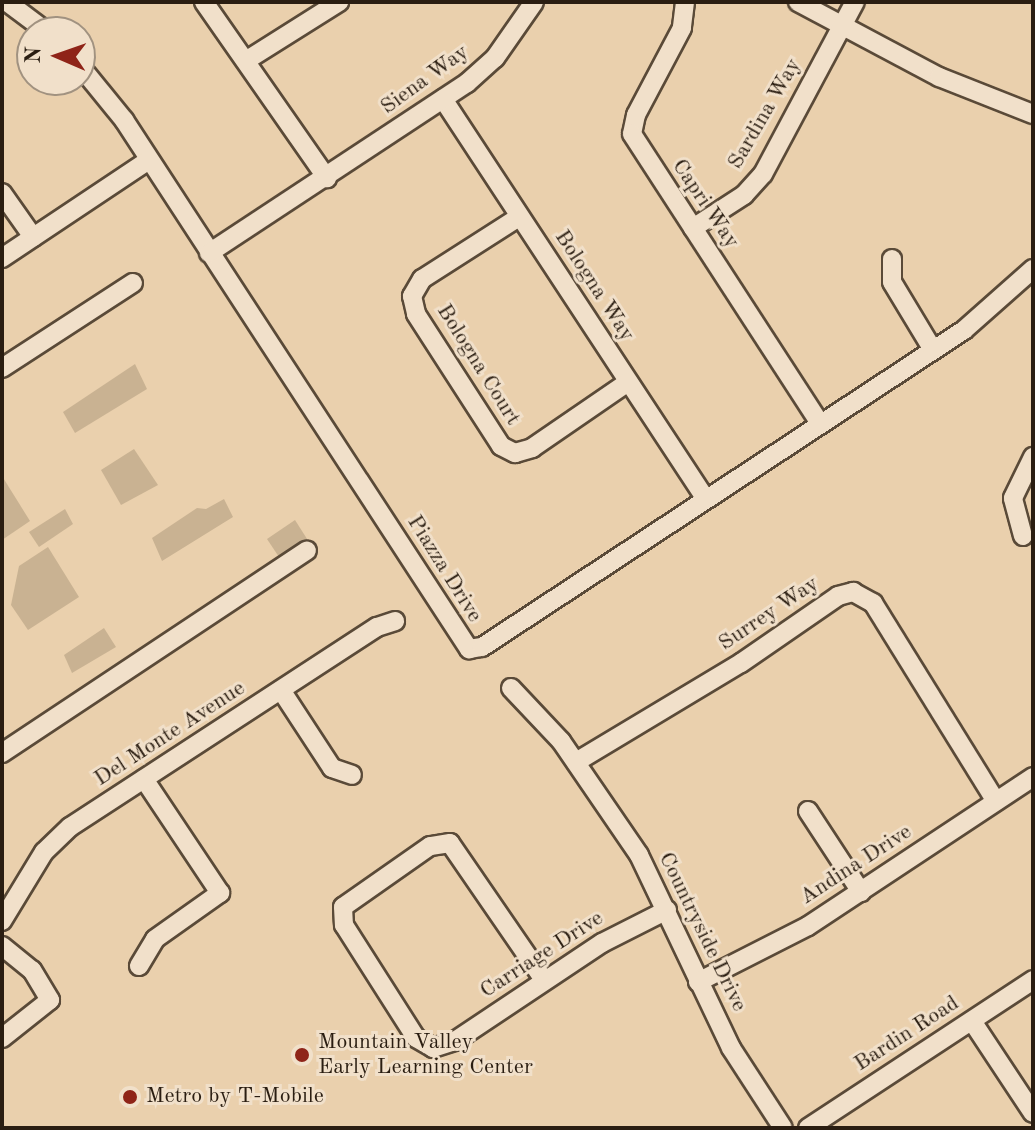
<!DOCTYPE html>
<style>
body{margin:0}
#map{position:relative;width:1035px;height:1130px;overflow:hidden;background:#ead0ad;font-family:"Old Standard TT",serif}
div>[style]{position:absolute}
[style*='--x']{left:calc(var(--x)*1px);top:calc(var(--y)*1px);width:calc(var(--w)*1px);rotate:calc(var(--a)*1deg)}
.green>*{inset:0;background:#c9b292}
.roads{filter:drop-shadow(2px 0 #5a4a38) drop-shadow(-2px 0 #5a4a38) drop-shadow(0 2px #5a4a38) drop-shadow(0 -2px #5a4a38)}
.minor>*{height:18px;margin:-9px;padding:0 9px;transform-origin:9px;border-radius:9px;background:#f1e0ca}
.dots>*{width:22px;height:22px;translate:-50% -50%;box-sizing:border-box;border:4px solid #f1e0ca;border-radius:50%}
span{translate:-50% -50%;white-space:nowrap;text-align:center;line-height:1.15;-webkit-text-stroke:6px #f1e0ca;paint-order:stroke}
.street-label{font-size:22px;color:#2a1d11}
.poi-label{font-size:22px;color:#2a1d11}
.left{translate:0 -50%;text-align:left}
.frame{position:absolute;inset:0;border:4px solid #2a1d11;pointer-events:none}
.north{position:absolute;left:16px;top:16px;width:80px;height:80px;box-sizing:border-box;background:#f1e0ca;border:2px solid #a19280;border-radius:50%;rotate:272deg;font-size:22px;font-weight:700;line-height:32px;text-align:center;color:#2a1d11}
.north::after{content:'';display:block;margin:auto;width:28px;height:36px;background:#8f2418;clip-path:polygon(50% 0,100% 100%,50% 72%,0 100%)}
</style>
<div id="map">
<div class="green">
<i style="clip-path:polygon(135px 364px,147px 389px,75px 433px,63px 412px)"></i>
<i style="clip-path:polygon(134px 449px,158px 485px,121px 505px,101px 470px)"></i>
<i style="clip-path:polygon(2px 476px,30px 521px,2px 540px)"></i>
<i style="clip-path:polygon(224px 499px,233px 517px,162px 561px,152px 538px,197px 508px,206px 509px)"></i>
<i style="clip-path:polygon(65px 509px,73px 524px,39px 547px,29px 532px)"></i>
<i style="clip-path:polygon(295px 520px,309px 542px,281px 560px,267px 539px)"></i>
<i style="clip-path:polygon(48px 547px,79px 597px,28px 630px,11px 605px,19px 566px)"></i>
<i style="clip-path:polygon(104px 628px,116px 647px,72px 673px,64px 655px)"></i>
</div>
<div class="roads">
<div class="minor">
<i style="--x:7;--y:2;--w:50;--a:36.9"></i>
<i style="--x:204;--y:2;--w:215;--a:55.1"></i>
<i style="--x:685;--y:2;--w:26;--a:97"></i>
<i style="--x:682;--y:28;--w:98;--a:117.9"></i>
<i style="--x:636;--y:115;--w:19;--a:102"></i>
<i style="--x:632;--y:134;--w:343;--a:57"></i>
<i style="--x:798;--y:2;--w:160;--a:28"></i>
<i style="--x:939;--y:77;--w:101;--a:21.5"></i>
<i style="--x:247;--y:60;--w:109;--a:-32.2"></i>
<i style="--x:80;--y:66;--w:70;--a:50.8"></i>
<i style="--x:124;--y:120;--w:632;--a:56.89"></i>
<i style="--x:469;--y:649;--w:13;--a:-9"></i>
<i style="--x:482;--y:647;--w:577;--a:-33.33"></i>
<i style="--x:964;--y:330;--w:92;--a:-41.5"></i>
<i style="--x:443;--y:99;--w:477;--a:56.7"></i>
<i style="--x:2;--y:193;--w:54;--a:54.8"></i>
<i style="--x:519;--y:217;--w:115;--a:147.4"></i>
<i style="--x:422;--y:279;--w:20;--a:120"></i>
<i style="--x:412;--y:296;--w:18;--a:77"></i>
<i style="--x:416;--y:314;--w:157;--a:57.2"></i>
<i style="--x:501;--y:446;--w:16;--a:27"></i>
<i style="--x:515;--y:453;--w:18;--a:-16"></i>
<i style="--x:532;--y:448;--w:116;--a:-34.5"></i>
<i style="--x:693;--y:228;--w:61;--a:-32.9"></i>
<i style="--x:744;--y:195;--w:28;--a:-48"></i>
<i style="--x:763;--y:174;--w:195;--a:-61.9"></i>
<i style="--x:209;--y:253;--w:309;--a:-33.4"></i>
<i style="--x:467;--y:83;--w:38;--a:-42"></i>
<i style="--x:495;--y:58;--w:68;--a:-55.1"></i>
<i style="--x:2;--y:258;--w:177;--a:-33.7"></i>
<i style="--x:892;--y:259;--w:23;--a:90"></i>
<i style="--x:892;--y:282;--w:79;--a:58.9"></i>
<i style="--x:2;--y:368;--w:156;--a:-33"></i>
<i style="--x:1023;--y:536;--w:39;--a:-105"></i>
<i style="--x:1013;--y:498;--w:46;--a:-64"></i>
<i style="--x:511;--y:688;--w:73;--a:46.7"></i>
<i style="--x:561;--y:741;--w:138;--a:55.6"></i>
<i style="--x:639;--y:855;--w:214;--a:64.5"></i>
<i style="--x:731;--y:1048;--w:95;--a:57"></i>
<i style="--x:281;--y:690;--w:93;--a:56.8"></i>
<i style="--x:332;--y:768;--w:21;--a:19"></i>
<i style="--x:2;--y:753;--w:366;--a:-33.6"></i>
<i style="--x:576;--y:762;--w:192;--a:-31"></i>
<i style="--x:741;--y:663;--w:118;--a:-34.6"></i>
<i style="--x:838;--y:596;--w:16;--a:-15"></i>
<i style="--x:853;--y:592;--w:23;--a:29"></i>
<i style="--x:873;--y:603;--w:233;--a:58.2"></i>
<i style="--x:808;--y:811;--w:97;--a:56.8"></i>
<i style="--x:2;--y:921;--w:81;--a:-58.7"></i>
<i style="--x:44;--y:852;--w:36;--a:-44"></i>
<i style="--x:70;--y:827;--w:366;--a:-33.1"></i>
<i style="--x:377;--y:627;--w:19;--a:-18"></i>
<i style="--x:2;--y:946;--w:38;--a:39"></i>
<i style="--x:32;--y:970;--w:35;--a:59"></i>
<i style="--x:50;--y:1000;--w:61;--a:141.6"></i>
<i style="--x:139;--y:966;--w:31;--a:-59"></i>
<i style="--x:155;--y:939;--w:80;--a:-35.3"></i>
<i style="--x:220;--y:893;--w:137;--a:-123.7"></i>
<i style="--x:544;--y:980;--w:166;--a:-124.5"></i>
<i style="--x:450;--y:843;--w:20;--a:171"></i>
<i style="--x:430;--y:846;--w:106;--a:145"></i>
<i style="--x:343;--y:907;--w:18;--a:87"></i>
<i style="--x:344;--y:925;--w:134;--a:57.5"></i>
<i style="--x:416;--y:1038;--w:20;--a:30"></i>
<i style="--x:433;--y:1048;--w:23;--a:-18"></i>
<i style="--x:455;--y:1041;--w:177;--a:-33.7"></i>
<i style="--x:602;--y:943;--w:73;--a:-26.9"></i>
<i style="--x:698;--y:982;--w:123;--a:-27"></i>
<i style="--x:808;--y:926;--w:270;--a:-33.5"></i>
<i style="--x:972;--y:1021;--w:110;--a:56.5"></i>
<i style="--x:808;--y:1128;--w:269;--a:-33.3"></i>
</div>
</div>
<div class="dots">
<i style="left:302px;top:1055px;background:#8f2418"></i>
<i style="left:130px;top:1097px;background:#8f2418"></i>
</div>
<div class="street-label">
<span style="left:425px;top:80px;rotate:-36deg">Siena Way</span>
<span style="left:765px;top:114px;rotate:-60deg">Sardina Way</span>
<span style="left:705px;top:204px;rotate:56deg">Capri Way</span>
<span style="left:594px;top:286px;rotate:57deg">Bologna Way</span>
<span style="left:478px;top:365px;rotate:58deg">Bologna Court</span>
<span style="left:444px;top:569px;rotate:58deg">Piazza Drive</span>
<span style="left:769px;top:614px;rotate:-34deg">Surrey Way</span>
<span style="left:170px;top:734px;rotate:-33deg">Del Monte Avenue</span>
<span style="left:856px;top:865px;rotate:-33deg">Andina Drive</span>
<span style="left:702px;top:932px;rotate:64deg">Countryside Drive</span>
<span style="left:542px;top:955px;rotate:-33deg">Carriage Drive</span>
<span style="left:907px;top:1034px;rotate:-33deg">Bardin Road</span>
</div>
<div class="poi-label">
<span class="left" style="left:318px;top:1055px">Mountain Valley<br>Early Learning Center</span>
<span class="left" style="left:146px;top:1097px">Metro by T-Mobile</span>
</div>
<div class="frame"></div>
<div class="north">N</div>
</div>
